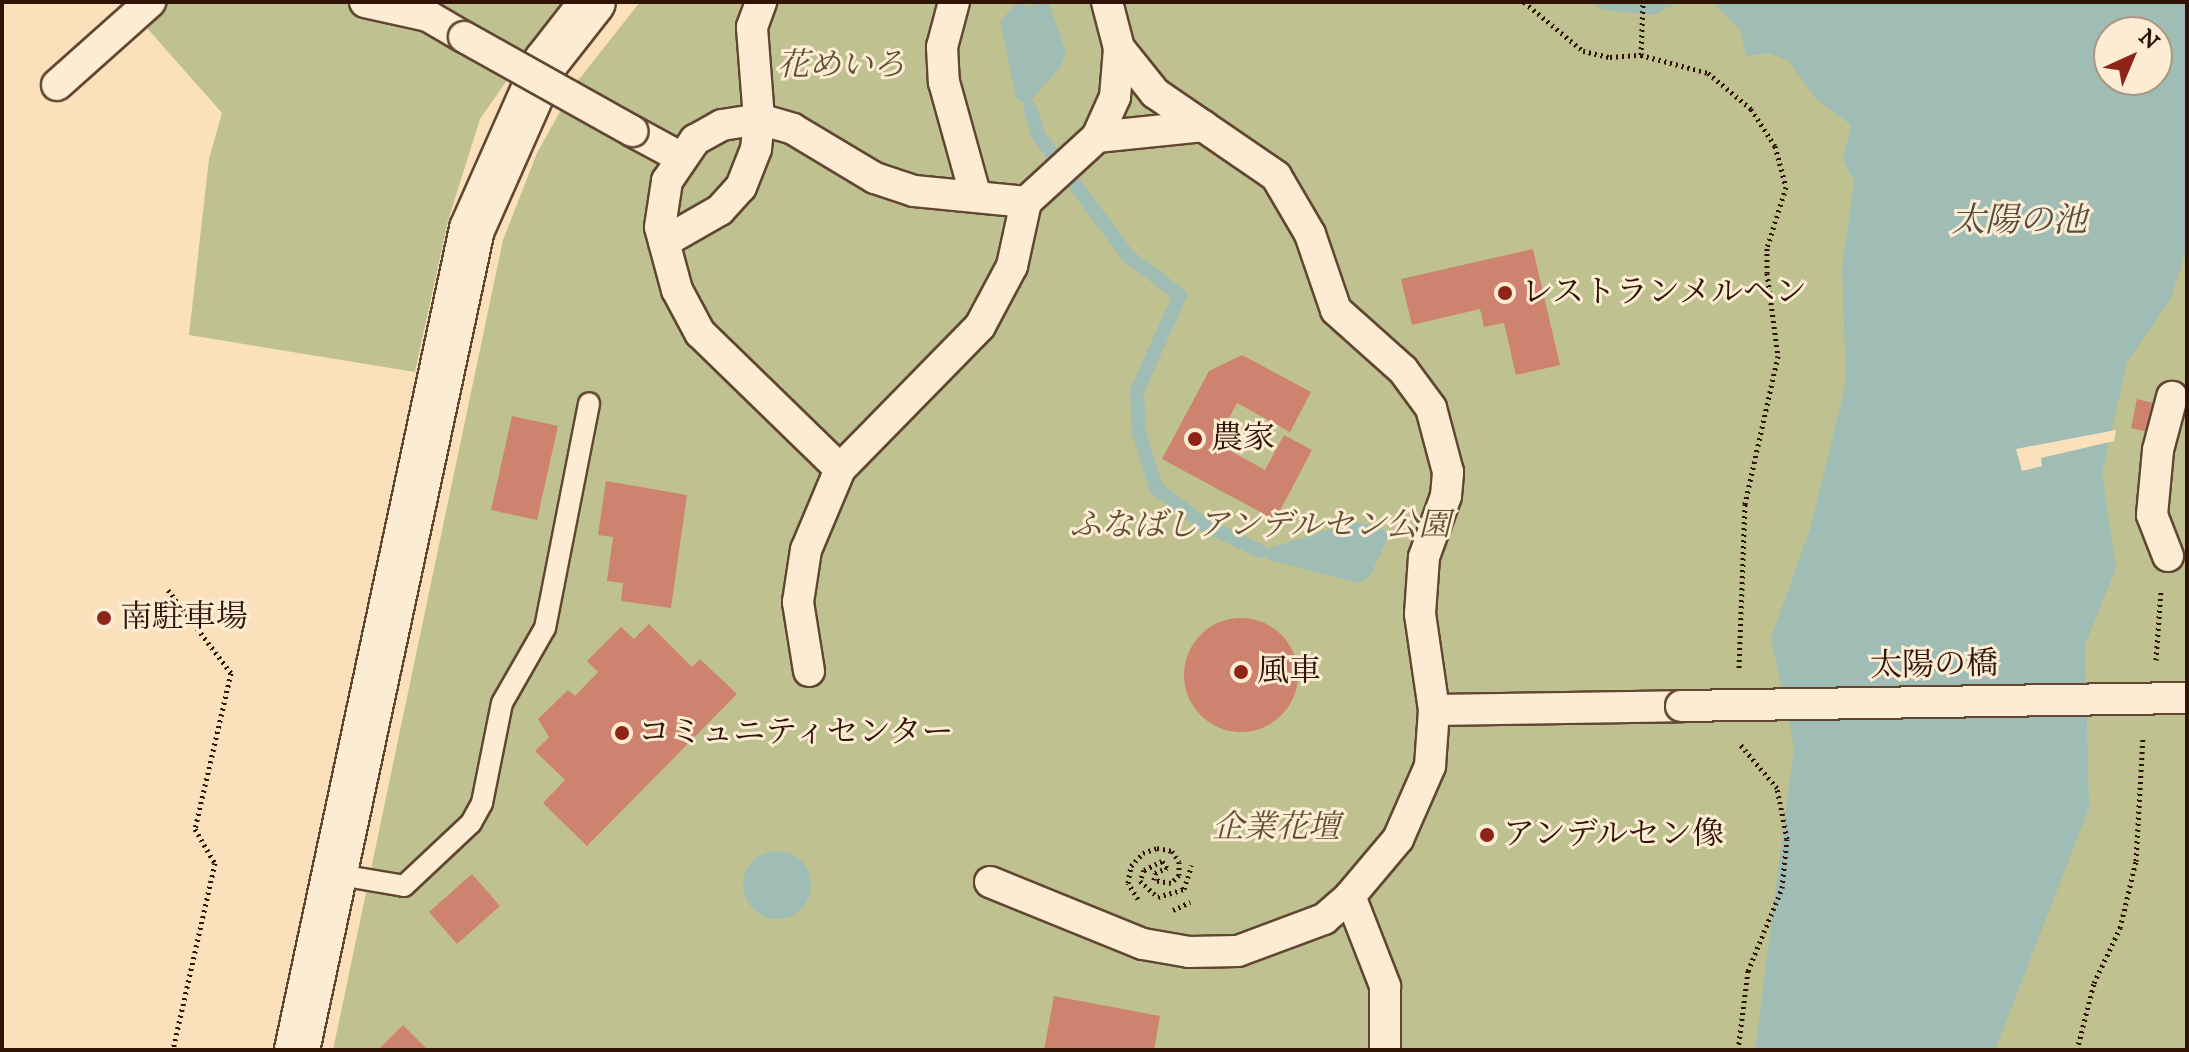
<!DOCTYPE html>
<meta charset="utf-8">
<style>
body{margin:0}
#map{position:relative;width:2189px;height:1052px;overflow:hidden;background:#fae1bc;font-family:"IM FELL DW Pica","Noto Serif JP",serif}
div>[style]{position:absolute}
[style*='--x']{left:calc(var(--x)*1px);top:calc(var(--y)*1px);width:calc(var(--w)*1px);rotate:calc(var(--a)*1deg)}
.green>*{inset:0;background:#bfc290}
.water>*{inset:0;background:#9fbcb5}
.round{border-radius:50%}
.pier>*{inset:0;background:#fae1bc}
.stream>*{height:14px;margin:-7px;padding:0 7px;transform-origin:7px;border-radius:7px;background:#9fbcb5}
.building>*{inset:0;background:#ce8370}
.path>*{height:5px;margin-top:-2.5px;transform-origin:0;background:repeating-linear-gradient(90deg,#301304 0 2px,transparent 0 6px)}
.roads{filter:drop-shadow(2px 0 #624632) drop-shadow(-2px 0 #624632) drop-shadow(0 2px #624632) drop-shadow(0 -2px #624632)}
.service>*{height:20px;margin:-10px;padding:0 10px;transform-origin:10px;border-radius:10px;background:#fcecd3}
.pedestrian>*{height:30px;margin:-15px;padding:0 15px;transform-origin:15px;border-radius:15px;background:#fcecd3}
.tertiary>*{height:44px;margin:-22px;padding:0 22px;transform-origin:22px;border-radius:22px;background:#fcecd3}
.bridges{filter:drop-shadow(2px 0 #624632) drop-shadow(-2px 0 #624632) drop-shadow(0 2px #624632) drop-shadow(0 -2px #624632)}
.pedestrian-bridge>*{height:30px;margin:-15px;padding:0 15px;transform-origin:15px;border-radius:15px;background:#fcecd3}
.dots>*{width:22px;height:22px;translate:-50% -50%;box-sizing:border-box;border:4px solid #fcecd3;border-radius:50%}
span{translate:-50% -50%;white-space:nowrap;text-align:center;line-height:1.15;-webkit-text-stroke:6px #fcecd3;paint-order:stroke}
.park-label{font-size:32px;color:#625035;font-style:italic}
.poi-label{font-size:32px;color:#301304}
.left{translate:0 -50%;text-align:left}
.street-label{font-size:32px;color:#301304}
.water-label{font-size:34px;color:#574e42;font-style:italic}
.frame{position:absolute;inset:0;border:4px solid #301304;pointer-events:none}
.north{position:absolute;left:2093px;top:16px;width:80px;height:80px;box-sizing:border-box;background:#fcecd3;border:2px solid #aa9580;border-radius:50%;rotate:44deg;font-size:22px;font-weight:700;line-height:32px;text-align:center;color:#301304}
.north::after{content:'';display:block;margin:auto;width:28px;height:36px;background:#8f2418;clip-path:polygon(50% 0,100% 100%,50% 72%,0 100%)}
</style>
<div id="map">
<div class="green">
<i style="clip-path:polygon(124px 2px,562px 2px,480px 119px,448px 221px,415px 372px,189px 335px,209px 159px,222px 113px)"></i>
<i style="clip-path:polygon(evenodd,640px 2px,2187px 2px,2187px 1050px,333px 1050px,503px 240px,537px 153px,576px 83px,640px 2px,2109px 32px,2157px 32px,2157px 80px,2109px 80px,2109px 32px)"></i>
</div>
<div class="water">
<i style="clip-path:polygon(1035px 2px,1048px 2px,1066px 52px,1061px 66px,1027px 105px,1016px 98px,1000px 21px,1017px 3px,1032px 7px)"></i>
<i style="clip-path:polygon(evenodd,1590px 2px,2187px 2px,2187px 249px,2170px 300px,2127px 362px,2102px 474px,2116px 568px,2085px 645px,2089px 808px,1995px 1050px,1755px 1050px,1794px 747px,1771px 638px,1810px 529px,1846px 382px,1842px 267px,1854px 182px,1843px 160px,1851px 125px,1815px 98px,1789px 61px,1769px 53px,1746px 56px,1740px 30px,1713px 2px,1677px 3px,1654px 15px,1604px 10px,1590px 2px,2109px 32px,2157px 32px,2157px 80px,2109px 80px,2109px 32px)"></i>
<i style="clip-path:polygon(1353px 522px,1379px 526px,1389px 535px,1370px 576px,1359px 583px,1270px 560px,1260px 551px)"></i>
<i class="round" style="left:743px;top:851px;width:68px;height:68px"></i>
</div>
<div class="pier">
<i style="clip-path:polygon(2116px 430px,2114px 441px,2041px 458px,2042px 466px,2022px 471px,2016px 449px)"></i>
</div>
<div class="stream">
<i style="--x:1030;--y:109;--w:28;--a:72"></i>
<i style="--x:1039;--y:136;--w:149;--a:53.4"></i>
<i style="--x:1128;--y:256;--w:65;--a:36.9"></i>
<i style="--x:1180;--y:295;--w:105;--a:114.1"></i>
<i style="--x:1137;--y:391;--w:42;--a:87.3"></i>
<i style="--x:1139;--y:433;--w:58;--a:72.8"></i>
<i style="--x:1156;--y:488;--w:59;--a:37.5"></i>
<i style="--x:1203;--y:524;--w:63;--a:25.3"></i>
</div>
<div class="building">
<i style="clip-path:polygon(1533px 249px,1560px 365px,1516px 375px,1504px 323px,1484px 327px,1480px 309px,1412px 325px,1401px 279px)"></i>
<i style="clip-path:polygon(1242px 355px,1311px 392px,1290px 432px,1237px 403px,1216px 443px,1265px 470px,1284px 435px,1312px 450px,1275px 520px,1162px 459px,1209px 371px)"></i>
<i style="clip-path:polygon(2137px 399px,2158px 404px,2152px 433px,2131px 428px)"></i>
<i style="clip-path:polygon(512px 416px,558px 426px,537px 520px,491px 510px)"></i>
<i style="clip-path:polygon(606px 481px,687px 495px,671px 608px,621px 601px,623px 583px,607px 581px,613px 537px,598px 535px)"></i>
<i class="round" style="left:1184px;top:618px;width:114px;height:114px"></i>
<i style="clip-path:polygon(649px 624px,692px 667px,700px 659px,737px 694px,587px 846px,543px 803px,565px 780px,535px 751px,549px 737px,538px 719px,568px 690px,575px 696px,598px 672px,587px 661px,621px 627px,634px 639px)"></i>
<i style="clip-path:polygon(472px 874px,500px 906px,457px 944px,429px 912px)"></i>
<i style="clip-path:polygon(1054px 996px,1160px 1016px,1154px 1050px,1044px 1050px)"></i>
<i style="clip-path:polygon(403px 1025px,428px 1050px,378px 1050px)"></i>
</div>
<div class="path">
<i style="--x:1524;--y:2;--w:77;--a:39.7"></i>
<i style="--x:1583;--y:51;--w:28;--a:13"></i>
<i style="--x:1610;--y:57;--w:31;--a:-4"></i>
<i style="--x:1641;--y:55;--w:69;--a:15"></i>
<i style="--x:1708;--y:73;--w:56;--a:39.9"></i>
<i style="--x:1751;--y:109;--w:44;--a:57"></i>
<i style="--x:1775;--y:146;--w:42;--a:75"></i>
<i style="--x:1786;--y:187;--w:64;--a:107.3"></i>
<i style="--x:1767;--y:248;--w:25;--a:90"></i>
<i style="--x:1767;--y:273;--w:84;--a:82.5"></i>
<i style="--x:1778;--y:356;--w:152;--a:102.6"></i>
<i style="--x:1745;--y:504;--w:166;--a:92.1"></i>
<i style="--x:1641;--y:55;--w:53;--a:-87.8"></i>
<i style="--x:168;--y:590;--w:104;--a:52.8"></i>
<i style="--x:231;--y:673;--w:160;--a:103"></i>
<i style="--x:195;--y:829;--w:39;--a:60"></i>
<i style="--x:215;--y:863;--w:192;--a:102.7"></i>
<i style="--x:2156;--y:660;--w:70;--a:-85.9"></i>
<i style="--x:1138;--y:899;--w:19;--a:-122"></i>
<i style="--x:1128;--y:883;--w:17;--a:-80"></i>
<i style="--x:1131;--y:866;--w:18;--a:-47"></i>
<i style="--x:1143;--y:853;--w:15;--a:-20"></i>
<i style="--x:1157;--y:848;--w:15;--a:11"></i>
<i style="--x:1172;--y:851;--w:13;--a:58"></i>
<i style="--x:1179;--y:862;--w:13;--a:90"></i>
<i style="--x:1179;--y:875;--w:11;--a:135"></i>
<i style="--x:1171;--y:883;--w:17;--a:-170"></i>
<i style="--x:1154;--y:880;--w:7;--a:-82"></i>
<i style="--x:1155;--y:873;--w:13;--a:-23"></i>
<i style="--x:1167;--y:868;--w:9;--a:-126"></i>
<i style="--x:1162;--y:861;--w:20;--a:153"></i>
<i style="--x:1144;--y:870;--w:12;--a:110"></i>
<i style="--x:1140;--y:881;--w:24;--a:42"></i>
<i style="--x:1158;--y:897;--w:27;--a:-17"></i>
<i style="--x:1184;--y:889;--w:25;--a:-72"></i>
<i style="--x:1173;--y:910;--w:19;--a:-25"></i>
<i style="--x:1738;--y:1050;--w:80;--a:-82.8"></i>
<i style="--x:1748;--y:971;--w:90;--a:-67.7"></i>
<i style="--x:1782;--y:888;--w:49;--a:-84.2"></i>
<i style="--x:1787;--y:839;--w:52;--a:-101.1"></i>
<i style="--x:1777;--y:788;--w:59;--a:-130.2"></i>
<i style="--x:2077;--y:1050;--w:69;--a:-75.8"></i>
<i style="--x:2094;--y:983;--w:61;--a:-64.7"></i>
<i style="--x:2120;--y:928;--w:69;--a:-76.6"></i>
<i style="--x:2136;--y:861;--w:124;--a:-86.8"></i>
</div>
<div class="roads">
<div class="service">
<i style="--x:334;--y:874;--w:71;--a:9.7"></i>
<i style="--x:404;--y:886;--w:92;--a:-43.2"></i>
<i style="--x:471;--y:823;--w:23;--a:-61"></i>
<i style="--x:482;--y:803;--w:102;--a:-78.7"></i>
<i style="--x:502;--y:703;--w:86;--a:-60.2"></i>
<i style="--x:545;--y:628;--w:229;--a:-78.9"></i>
</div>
<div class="pedestrian">
<i style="--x:365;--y:2;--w:65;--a:12.5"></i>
<i style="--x:428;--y:16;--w:42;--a:30.3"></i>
<i style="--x:954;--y:2;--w:47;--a:104.9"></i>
<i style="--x:942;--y:47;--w:35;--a:87"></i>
<i style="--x:944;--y:82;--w:116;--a:74.5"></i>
<i style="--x:57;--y:85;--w:125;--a:-41.7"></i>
<i style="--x:632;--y:131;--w:57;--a:28.4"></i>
<i style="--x:1097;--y:137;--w:107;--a:-5.9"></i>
<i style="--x:664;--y:242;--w:64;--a:-29.7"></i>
<i style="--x:720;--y:210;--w:31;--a:-48"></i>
<i style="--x:741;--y:187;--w:41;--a:-68.5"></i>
<i style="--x:756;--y:149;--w:30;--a:-84"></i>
<i style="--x:759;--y:119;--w:92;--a:-94.4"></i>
<i style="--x:752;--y:27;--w:27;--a:-70"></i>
<i style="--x:840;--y:469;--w:195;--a:-135.8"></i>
<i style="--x:700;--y:333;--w:49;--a:-118.1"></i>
<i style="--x:677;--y:290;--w:65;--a:-105.1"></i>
<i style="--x:660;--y:227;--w:47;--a:-81.3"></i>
<i style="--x:667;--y:181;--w:50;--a:-55.7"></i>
<i style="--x:695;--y:140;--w:31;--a:-29"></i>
<i style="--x:722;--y:125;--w:37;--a:-9"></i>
<i style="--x:759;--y:119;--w:35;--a:16"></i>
<i style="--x:793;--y:129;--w:96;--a:30.9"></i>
<i style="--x:875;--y:178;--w:41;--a:18.4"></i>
<i style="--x:914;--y:191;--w:113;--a:5.6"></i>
<i style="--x:2168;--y:556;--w:44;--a:-111.3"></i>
<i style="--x:2152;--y:515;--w:65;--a:-84.7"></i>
<i style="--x:2158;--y:450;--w:55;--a:-75.2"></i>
<i style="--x:809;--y:671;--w:70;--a:-99.1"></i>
<i style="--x:798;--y:602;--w:53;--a:-81.3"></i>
<i style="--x:806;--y:550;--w:88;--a:-67.2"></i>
<i style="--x:840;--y:469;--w:200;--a:-45.6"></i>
<i style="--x:980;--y:326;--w:68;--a:-61.9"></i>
<i style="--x:1012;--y:266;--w:66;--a:-77.7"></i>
<i style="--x:1026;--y:202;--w:96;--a:-42.5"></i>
<i style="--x:1097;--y:137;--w:44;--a:-65.8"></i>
<i style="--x:1115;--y:97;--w:49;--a:-85.3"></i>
<i style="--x:1119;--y:48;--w:48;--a:-104.6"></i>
<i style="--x:1434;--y:710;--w:247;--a:-0.9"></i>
<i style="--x:990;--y:882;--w:165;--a:22.1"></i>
<i style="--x:1143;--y:944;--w:47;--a:9.9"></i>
<i style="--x:1189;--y:952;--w:49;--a:-1.2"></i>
<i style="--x:1238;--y:951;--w:92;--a:-20.4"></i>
<i style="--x:1324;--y:919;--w:35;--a:-41"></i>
<i style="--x:1350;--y:896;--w:75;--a:-49.9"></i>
<i style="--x:1398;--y:839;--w:80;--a:-66.3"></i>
<i style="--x:1430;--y:766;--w:56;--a:-85.9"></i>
<i style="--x:1434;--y:710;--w:97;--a:-98.3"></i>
<i style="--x:1420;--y:614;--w:57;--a:-86"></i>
<i style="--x:1424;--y:557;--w:65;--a:-70.2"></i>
<i style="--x:1446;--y:496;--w:24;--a:-85"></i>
<i style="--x:1448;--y:472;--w:66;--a:-104.9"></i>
<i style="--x:1431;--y:408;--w:47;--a:-126.4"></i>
<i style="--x:1403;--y:370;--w:90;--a:-138.2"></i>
<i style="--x:1336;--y:310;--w:80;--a:-108.9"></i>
<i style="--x:1310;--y:234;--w:67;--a:-120.4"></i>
<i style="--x:1276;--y:176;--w:147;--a:-145.6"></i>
<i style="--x:1155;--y:93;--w:58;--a:-128.7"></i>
<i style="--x:1350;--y:896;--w:97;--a:68.7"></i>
<i style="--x:1385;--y:986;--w:64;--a:90"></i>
</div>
<div class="tertiary">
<i style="--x:297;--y:1050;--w:839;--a:-77.97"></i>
<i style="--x:472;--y:229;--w:183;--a:-66.1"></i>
<i style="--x:546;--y:62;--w:76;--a:-51.9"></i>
</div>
</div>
<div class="bridges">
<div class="pedestrian-bridge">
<i style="--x:464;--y:37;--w:193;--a:29.2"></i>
<i style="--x:1681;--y:706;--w:506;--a:-0.91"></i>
</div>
</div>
<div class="dots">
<i style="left:1505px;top:293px;background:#8f2418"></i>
<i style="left:1195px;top:439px;background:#8f2418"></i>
<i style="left:104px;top:618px;background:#8f2418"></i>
<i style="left:1241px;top:672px;background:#8f2418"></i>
<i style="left:622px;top:733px;background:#8f2418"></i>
<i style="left:1487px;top:835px;background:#8f2418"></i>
</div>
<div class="park-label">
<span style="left:841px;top:66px">花めいろ</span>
<span style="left:1260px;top:526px">ふなばしアンデルセン公園</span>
<span style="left:1276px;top:828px">企業花壇</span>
</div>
<div class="poi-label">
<span class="left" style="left:1521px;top:293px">レストランメルヘン</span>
<span class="left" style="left:1211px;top:439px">農家</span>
<span class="left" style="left:120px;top:618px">南駐車場</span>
<span class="left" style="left:1257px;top:672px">風車</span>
<span class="left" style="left:638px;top:733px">コミュニティセンター</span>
<span class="left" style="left:1503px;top:835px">アンデルセン像</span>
</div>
<div class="street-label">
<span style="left:1934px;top:666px;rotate:-1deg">太陽の橋</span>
</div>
<div class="water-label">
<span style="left:2019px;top:222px">太陽の池</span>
</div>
<div class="frame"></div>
<div class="north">N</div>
</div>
